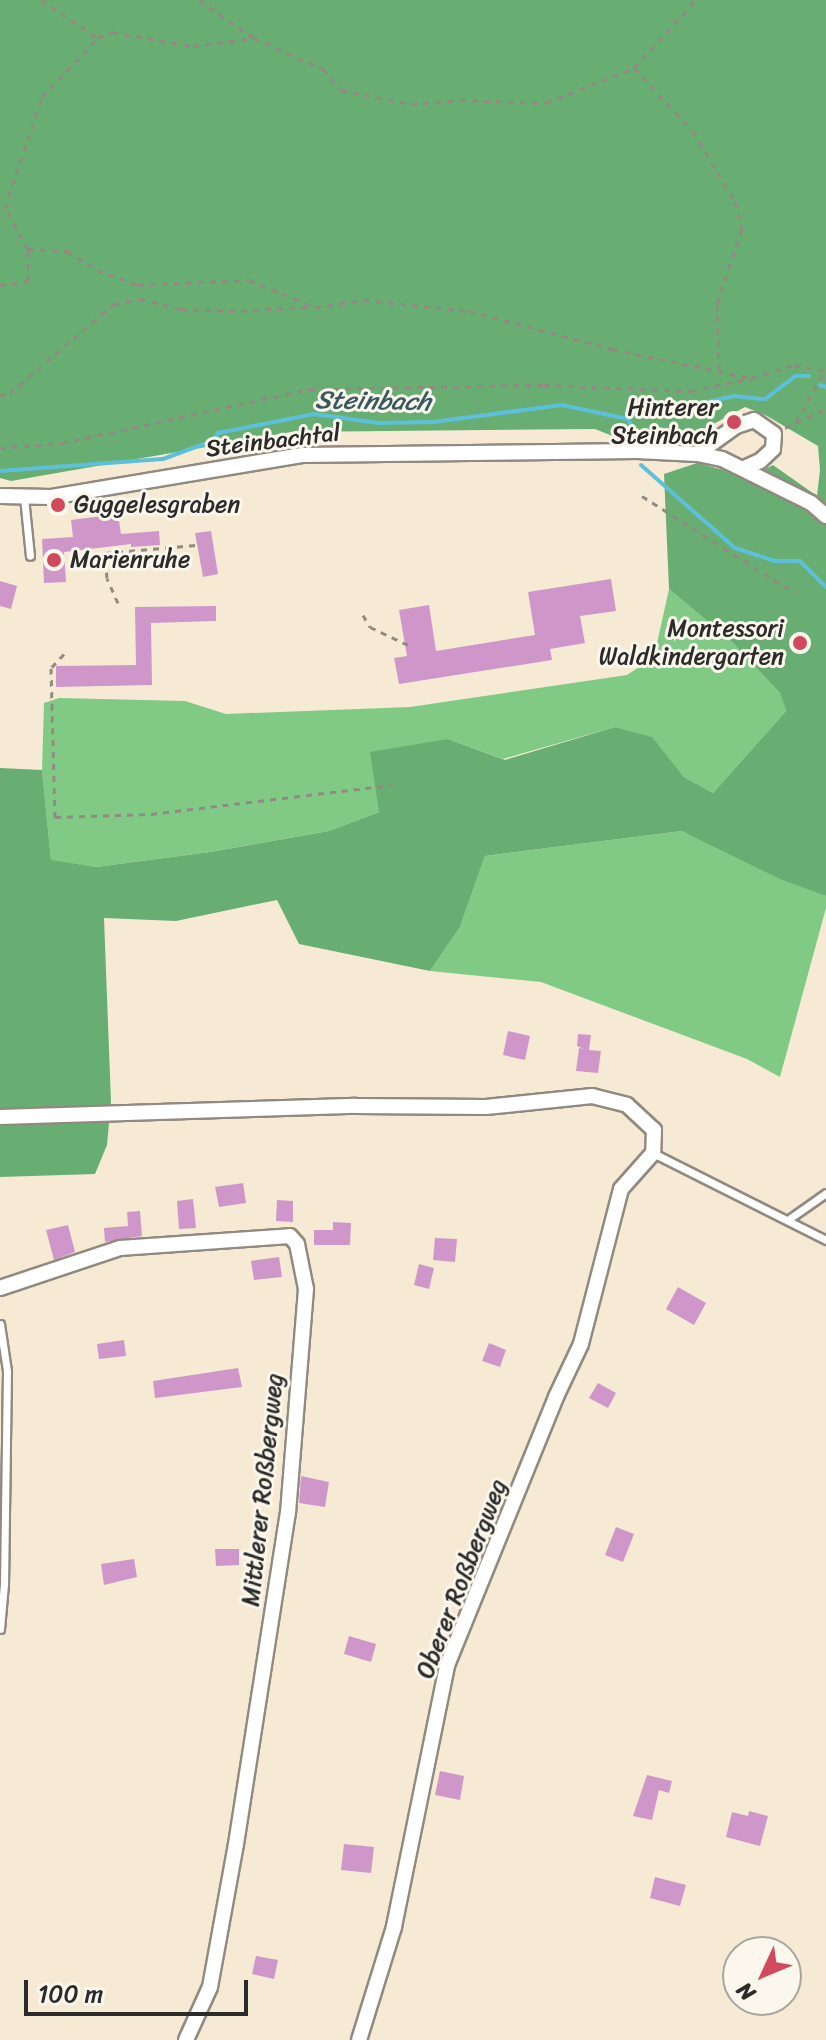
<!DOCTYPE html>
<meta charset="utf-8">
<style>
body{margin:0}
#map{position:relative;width:826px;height:2040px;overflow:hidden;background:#f6ead5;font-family:Sriracha,sans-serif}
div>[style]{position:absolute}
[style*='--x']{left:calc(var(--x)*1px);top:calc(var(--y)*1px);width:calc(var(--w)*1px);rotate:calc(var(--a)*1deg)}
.green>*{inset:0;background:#81ca86}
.forest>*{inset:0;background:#68ae73}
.stream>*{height:4px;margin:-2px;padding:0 2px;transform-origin:2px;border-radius:2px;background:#5dc0db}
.building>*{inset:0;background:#cf97c9}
.path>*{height:3px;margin-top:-1.5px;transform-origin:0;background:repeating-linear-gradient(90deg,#908a80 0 6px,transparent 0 12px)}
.roads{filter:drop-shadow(2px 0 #908a80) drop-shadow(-2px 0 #908a80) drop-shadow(0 2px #908a80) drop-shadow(0 -2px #908a80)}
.service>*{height:7px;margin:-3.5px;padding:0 3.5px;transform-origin:3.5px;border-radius:3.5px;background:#fff}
.minor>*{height:14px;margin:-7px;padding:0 7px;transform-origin:7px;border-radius:7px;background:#fff}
.dots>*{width:22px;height:22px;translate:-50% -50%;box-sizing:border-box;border:4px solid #fbf7ec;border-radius:50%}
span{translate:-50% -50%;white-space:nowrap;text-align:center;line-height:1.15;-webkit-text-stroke:6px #fbf7ec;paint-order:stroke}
.poi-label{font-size:24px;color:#2b2b2b}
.right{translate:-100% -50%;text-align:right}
.left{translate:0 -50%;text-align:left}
.street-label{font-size:24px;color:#2b2b2b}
.water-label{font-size:26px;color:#3a5860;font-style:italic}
.north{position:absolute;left:722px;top:1936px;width:80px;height:80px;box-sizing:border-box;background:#fbf7ec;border:2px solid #a8a59f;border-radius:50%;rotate:226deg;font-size:22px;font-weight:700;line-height:32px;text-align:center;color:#2b2b2b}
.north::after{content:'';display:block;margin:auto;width:28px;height:36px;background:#d1495b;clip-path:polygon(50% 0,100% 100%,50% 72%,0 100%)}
.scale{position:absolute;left:24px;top:1980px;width:224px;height:36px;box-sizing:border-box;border:4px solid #2b2b2b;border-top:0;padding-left:10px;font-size:24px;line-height:28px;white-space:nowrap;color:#2b2b2b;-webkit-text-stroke:6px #fbf7ec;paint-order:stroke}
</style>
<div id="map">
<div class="green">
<i style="clip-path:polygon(669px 589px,732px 642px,780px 693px,786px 711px,713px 793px,684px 777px,651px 737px,615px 727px,503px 759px,448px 739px,438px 742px,379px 812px,329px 831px,210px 852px,96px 867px,51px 861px,42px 770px,44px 703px,59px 698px,185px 701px,226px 714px,410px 707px,627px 675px,654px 657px)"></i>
<i style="clip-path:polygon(682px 831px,826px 896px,826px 908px,780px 1077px,747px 1059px,541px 982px,430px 971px,460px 927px,485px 856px)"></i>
</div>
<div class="forest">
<i style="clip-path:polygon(0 0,826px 0,826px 896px,780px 879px,682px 831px,485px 856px,460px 927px,430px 971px,299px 944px,277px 900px,176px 921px,104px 918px,111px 1102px,107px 1145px,95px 1174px,0 1177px,0 768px,42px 770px,51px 860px,96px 867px,210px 852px,329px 831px,379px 812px,370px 752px,448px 739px,505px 760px,615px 727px,652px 737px,684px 777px,713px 793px,786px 711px,780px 693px,732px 642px,669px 589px,664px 474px,697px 463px,751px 477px,773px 465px,817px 496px,820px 470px,818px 446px,767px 416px,745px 407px,684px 440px,620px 439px,595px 429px,291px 432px,11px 481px,0 478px)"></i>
</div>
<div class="stream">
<i style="--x:820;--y:385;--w:6;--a:18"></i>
<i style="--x:628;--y:419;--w:12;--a:-42"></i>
<i style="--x:637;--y:411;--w:17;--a:-21"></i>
<i style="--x:653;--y:405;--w:36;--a:2"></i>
<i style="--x:689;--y:406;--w:46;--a:-12.5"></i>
<i style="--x:734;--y:396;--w:31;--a:6"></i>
<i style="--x:765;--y:399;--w:38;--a:-37"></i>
<i style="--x:795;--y:376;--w:14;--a:0"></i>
<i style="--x:641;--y:465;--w:125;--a:41.4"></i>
<i style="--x:735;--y:548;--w:42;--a:18"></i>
<i style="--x:775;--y:561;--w:25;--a:0"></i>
<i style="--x:800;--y:561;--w:37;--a:45"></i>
<i style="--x:0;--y:471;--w:163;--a:-4.2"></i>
<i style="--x:163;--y:459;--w:52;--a:-20.2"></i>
<i style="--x:212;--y:441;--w:10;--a:-53"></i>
<i style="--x:218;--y:433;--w:98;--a:-11.2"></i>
<i style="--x:314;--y:414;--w:65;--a:8"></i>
<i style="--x:378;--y:423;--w:55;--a:-1"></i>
<i style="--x:433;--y:422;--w:130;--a:-7.5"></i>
<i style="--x:562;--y:405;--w:67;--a:12"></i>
<i style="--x:628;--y:419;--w:27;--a:62"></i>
</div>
<div class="building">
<i style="clip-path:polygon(118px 514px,121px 534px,159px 531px,160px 545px,131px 547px,131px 544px,64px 552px,66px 582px,44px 583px,42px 539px,73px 537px,71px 520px)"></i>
<i style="clip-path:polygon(211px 531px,218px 574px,203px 577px,195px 533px)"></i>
<i style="clip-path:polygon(611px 579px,616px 611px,580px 616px,585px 643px,550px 649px,552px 660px,399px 684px,394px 658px,407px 656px,399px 610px,429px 605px,436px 651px,535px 635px,528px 592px)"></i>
<i style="clip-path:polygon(0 581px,17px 586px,11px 609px,0 606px)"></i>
<i style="clip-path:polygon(216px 606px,216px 621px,151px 623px,152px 685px,56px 687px,56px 666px,136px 665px,135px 607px)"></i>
<i style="clip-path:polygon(508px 1031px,530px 1036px,525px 1060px,503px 1055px)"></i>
<i style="clip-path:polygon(578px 1034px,591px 1035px,589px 1050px,601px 1051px,598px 1073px,576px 1071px,579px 1048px,584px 1049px,577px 1046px)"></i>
<i style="clip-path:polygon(243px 1183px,246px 1203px,219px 1207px,215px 1187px)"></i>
<i style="clip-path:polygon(193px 1199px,196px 1228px,179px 1229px,177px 1201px)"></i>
<i style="clip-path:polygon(277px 1200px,293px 1201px,293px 1222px,276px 1221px)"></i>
<i style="clip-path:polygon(140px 1211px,142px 1236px,105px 1242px,104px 1228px,128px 1226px,127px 1212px)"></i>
<i style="clip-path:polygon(333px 1222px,351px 1223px,350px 1245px,314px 1245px,314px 1230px,333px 1230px)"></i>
<i style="clip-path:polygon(68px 1225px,75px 1252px,54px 1260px,46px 1230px)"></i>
<i style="clip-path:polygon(435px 1238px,457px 1239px,455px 1262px,433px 1260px)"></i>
<i style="clip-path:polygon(279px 1257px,282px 1277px,254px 1280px,251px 1261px)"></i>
<i style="clip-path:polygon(419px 1264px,434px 1268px,429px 1289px,414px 1285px)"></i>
<i style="clip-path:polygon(678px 1287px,706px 1303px,694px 1325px,666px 1309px)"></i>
<i style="clip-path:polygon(124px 1340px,126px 1356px,99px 1359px,97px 1344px)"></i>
<i style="clip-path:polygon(489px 1343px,506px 1350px,500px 1367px,482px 1361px)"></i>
<i style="clip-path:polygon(238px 1368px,242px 1387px,155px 1398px,153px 1381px)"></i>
<i style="clip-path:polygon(598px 1383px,616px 1393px,608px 1408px,589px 1398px)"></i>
<i style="clip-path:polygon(301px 1476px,329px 1482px,325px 1507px,299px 1503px)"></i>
<i style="clip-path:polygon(616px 1527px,634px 1534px,623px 1562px,605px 1555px)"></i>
<i style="clip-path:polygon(215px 1549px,239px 1549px,239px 1565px,216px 1566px)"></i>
<i style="clip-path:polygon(134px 1559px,137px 1577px,104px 1585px,101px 1564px)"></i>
<i style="clip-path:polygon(349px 1636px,376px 1644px,371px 1662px,344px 1654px)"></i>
<i style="clip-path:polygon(440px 1771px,464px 1776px,460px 1800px,435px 1795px)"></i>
<i style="clip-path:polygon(647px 1775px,672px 1781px,669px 1793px,659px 1790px,652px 1820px,633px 1816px)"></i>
<i style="clip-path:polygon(749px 1811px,768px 1816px,760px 1846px,726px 1837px,732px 1812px,748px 1816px)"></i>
<i style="clip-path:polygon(344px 1844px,374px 1847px,371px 1873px,341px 1870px)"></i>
<i style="clip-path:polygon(655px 1877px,686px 1885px,680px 1906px,650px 1898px)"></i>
<i style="clip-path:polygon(256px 1956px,278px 1960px,274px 1979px,252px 1974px)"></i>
</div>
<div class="path">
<i style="--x:41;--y:0;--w:69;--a:33.7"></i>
<i style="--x:98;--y:38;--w:15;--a:-23"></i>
<i style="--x:112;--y:32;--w:82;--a:9.8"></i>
<i style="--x:193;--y:46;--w:62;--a:-7.5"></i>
<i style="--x:199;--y:0;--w:67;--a:34.6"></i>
<i style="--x:254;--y:38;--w:76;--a:24.2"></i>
<i style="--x:323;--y:69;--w:28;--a:49"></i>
<i style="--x:341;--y:90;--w:71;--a:11.3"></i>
<i style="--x:411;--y:104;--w:49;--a:-4.7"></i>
<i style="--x:460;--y:100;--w:86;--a:2"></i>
<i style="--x:546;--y:103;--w:95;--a:-21.7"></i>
<i style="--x:634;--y:68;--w:92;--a:-47.6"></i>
<i style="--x:634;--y:68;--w:86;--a:46.9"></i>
<i style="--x:693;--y:131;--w:82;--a:59.4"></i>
<i style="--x:735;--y:202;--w:28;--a:75"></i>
<i style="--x:742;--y:229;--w:79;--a:108.4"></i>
<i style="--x:717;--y:304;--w:66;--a:88.3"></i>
<i style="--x:28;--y:249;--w:39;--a:3"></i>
<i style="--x:67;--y:251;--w:36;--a:32"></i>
<i style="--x:97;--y:270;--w:44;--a:20.1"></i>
<i style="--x:138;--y:285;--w:111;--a:-2.6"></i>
<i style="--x:249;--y:280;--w:71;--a:22.2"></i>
<i style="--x:315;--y:307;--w:49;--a:-8.1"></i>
<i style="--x:364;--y:300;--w:106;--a:6"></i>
<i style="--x:469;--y:311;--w:148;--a:14.9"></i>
<i style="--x:612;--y:349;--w:141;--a:11.9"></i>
<i style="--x:0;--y:285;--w:28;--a:-8"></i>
<i style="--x:28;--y:281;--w:32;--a:-90"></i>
<i style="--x:28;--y:249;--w:47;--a:-119.3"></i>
<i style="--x:5;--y:208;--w:117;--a:-71.6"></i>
<i style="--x:42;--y:97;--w:81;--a:-46.5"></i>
<i style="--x:0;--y:395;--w:10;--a:-11"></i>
<i style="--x:10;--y:393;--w:137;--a:-40.6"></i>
<i style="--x:114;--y:304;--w:26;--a:-11"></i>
<i style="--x:140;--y:299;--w:42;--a:13.7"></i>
<i style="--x:181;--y:309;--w:48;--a:2.4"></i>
<i style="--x:229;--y:311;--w:84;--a:-2.7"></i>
<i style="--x:796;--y:422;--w:57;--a:-60.8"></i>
<i style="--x:785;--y:428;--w:46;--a:-26"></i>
<i style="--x:0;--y:448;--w:62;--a:-4.6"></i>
<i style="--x:62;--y:443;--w:253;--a:-12.3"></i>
<i style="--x:309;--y:389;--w:235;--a:-1"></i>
<i style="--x:544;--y:385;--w:147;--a:2.3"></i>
<i style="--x:691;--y:391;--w:62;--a:-12"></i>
<i style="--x:752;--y:378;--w:44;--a:-17.2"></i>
<i style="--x:794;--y:365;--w:31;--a:11"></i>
<i style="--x:642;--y:496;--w:181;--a:32.4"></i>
<i style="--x:118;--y:603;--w:27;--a:-114"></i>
<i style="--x:107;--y:578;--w:25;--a:-95"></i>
<i style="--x:105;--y:553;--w:91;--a:-5"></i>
<i style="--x:363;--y:615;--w:14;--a:60"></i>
<i style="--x:370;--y:627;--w:42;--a:25.3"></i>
<i style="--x:64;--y:654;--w:19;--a:133"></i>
<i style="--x:51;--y:668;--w:149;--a:88.5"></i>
<i style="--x:55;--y:817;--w:96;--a:-1.8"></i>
<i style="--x:151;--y:814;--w:242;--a:-6.9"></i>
</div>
<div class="roads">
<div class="service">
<i style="--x:24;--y:497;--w:59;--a:84.2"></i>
<i style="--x:653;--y:1153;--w:194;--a:26.7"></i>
<i style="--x:789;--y:1219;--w:45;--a:-35.1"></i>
<i style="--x:0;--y:1324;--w:48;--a:81.5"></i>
<i style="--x:7;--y:1371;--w:213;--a:90.8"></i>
<i style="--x:4;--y:1584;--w:45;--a:95.1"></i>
</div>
<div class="minor">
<i style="--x:697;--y:454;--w:48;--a:-35.7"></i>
<i style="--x:736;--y:426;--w:19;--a:-18"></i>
<i style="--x:754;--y:420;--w:24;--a:35"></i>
<i style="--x:774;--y:434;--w:15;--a:94"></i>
<i style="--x:773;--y:449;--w:18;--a:137"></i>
<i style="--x:760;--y:461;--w:17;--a:156"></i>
<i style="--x:0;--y:496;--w:51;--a:1.1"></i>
<i style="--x:51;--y:497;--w:255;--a:-9.5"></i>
<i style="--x:303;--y:455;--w:334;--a:-0.7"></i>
<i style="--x:637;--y:451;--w:60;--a:2.9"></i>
<i style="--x:697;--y:454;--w:25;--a:11"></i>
<i style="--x:722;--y:459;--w:99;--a:26.3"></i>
<i style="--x:811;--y:503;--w:20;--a:41"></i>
<i style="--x:0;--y:1117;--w:356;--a:-1.8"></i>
<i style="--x:356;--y:1106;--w:130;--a:0.4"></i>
<i style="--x:486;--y:1107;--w:107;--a:-5.9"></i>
<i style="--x:592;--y:1096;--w:36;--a:14"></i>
<i style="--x:627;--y:1105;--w:37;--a:43"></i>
<i style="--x:654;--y:1130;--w:23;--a:92"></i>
<i style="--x:653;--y:1153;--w:48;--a:131.6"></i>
<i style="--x:621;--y:1189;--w:160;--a:104.5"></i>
<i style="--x:581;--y:1344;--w:59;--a:115.3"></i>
<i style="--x:556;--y:1397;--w:290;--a:112.1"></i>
<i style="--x:447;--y:1666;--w:266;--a:101.5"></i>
<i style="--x:394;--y:1927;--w:118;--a:107.2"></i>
<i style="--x:0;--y:1288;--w:126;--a:-18.4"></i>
<i style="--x:120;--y:1248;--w:170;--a:-4"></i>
<i style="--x:290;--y:1236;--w:11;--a:49"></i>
<i style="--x:297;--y:1244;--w:46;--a:78.7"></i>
<i style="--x:306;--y:1289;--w:224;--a:94.6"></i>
<i style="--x:288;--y:1512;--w:336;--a:98.9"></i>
<i style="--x:236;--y:1844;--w:145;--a:100.3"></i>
<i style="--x:210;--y:1987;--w:58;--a:114.4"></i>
</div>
</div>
<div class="dots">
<i style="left:734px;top:422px;background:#d1495b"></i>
<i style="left:58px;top:505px;background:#d1495b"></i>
<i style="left:54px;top:560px;background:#d1495b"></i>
<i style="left:800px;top:643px;background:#d1495b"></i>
</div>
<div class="poi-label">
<span class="right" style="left:718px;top:422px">Hinterer<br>Steinbach</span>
<span class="left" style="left:74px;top:505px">Guggelesgraben</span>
<span class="left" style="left:70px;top:560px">Marienruhe</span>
<span class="right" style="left:784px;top:643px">Montessori<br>Waldkindergarten</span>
</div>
<div class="street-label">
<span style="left:273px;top:441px;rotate:-7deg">Steinbachtal</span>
<span style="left:263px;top:1490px;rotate:-84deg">Mittlerer Roßbergweg</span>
<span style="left:462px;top:1579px;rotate:-69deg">Oberer Roßbergweg</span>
</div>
<div class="water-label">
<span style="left:373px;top:401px;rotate:1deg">Steinbach</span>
</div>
<div class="north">N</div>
<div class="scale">100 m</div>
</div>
